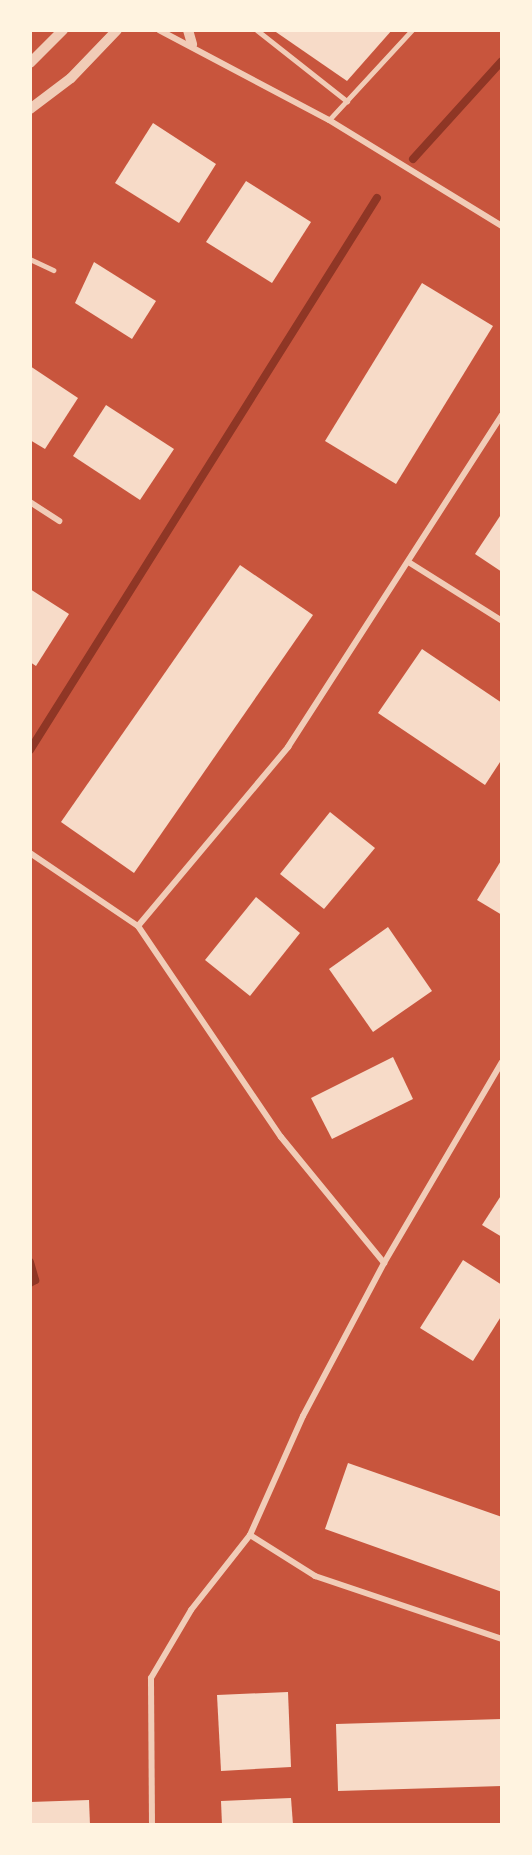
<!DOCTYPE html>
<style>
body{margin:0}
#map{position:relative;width:532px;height:1855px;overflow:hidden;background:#c8553d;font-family:Poppins,sans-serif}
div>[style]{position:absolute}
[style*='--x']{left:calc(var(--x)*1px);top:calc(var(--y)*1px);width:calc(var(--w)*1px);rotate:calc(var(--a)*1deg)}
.stream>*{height:8px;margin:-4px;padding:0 4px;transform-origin:4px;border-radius:4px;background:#8f3625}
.building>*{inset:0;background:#f7dbc8}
.service>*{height:4.5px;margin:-2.25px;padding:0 2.25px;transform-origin:2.25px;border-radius:2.25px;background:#f1ccb7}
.minor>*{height:6px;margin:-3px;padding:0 3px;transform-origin:3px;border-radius:3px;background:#f1ccb7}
.tertiary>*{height:10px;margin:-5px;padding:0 5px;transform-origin:5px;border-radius:5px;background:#f1ccb7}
span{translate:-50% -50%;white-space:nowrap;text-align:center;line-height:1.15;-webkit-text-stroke:5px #fff3e0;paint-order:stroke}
.frame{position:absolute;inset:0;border:32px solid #fff3e0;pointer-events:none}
</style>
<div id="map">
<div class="stream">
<i style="--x:413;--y:159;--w:132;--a:-47.8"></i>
<i style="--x:30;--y:750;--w:652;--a:-57.85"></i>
<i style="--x:30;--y:1262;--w:19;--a:74"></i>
<i style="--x:35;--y:1280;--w:6;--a:149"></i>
</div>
<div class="building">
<i style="clip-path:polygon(273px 30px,392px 30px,347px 81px)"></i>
<i style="clip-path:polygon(153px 123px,216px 164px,179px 223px,115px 183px)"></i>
<i style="clip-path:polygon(246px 181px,311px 222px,272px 283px,206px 242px)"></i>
<i style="clip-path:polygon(94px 262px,156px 301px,132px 339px,75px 303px)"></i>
<i style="clip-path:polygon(422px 283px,493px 326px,396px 484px,325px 441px)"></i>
<i style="clip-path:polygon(30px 366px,78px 398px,45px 449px,30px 440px)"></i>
<i style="clip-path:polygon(106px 405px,174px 449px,140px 500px,73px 456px)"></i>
<i style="clip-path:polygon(502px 513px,502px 572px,475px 554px)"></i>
<i style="clip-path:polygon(240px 565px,313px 615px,134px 873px,61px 822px)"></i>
<i style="clip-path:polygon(30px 589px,69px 614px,36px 666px,30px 662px)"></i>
<i style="clip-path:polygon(422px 649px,502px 703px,502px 759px,485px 785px,378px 713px)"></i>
<i style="clip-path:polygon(330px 812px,375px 848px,324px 909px,280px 874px)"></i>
<i style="clip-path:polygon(502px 859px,502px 915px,477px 900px)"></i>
<i style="clip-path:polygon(256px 897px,300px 933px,250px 996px,205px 960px)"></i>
<i style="clip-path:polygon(388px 927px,432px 991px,373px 1032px,329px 969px)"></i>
<i style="clip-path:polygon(393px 1057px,413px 1099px,332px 1139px,311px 1098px)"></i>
<i style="clip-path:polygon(502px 1194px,502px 1237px,482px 1225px)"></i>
<i style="clip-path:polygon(463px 1260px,502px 1285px,502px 1315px,473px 1361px,420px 1328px)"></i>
<i style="clip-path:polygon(348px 1463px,502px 1517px,502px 1592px,325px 1529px)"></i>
<i style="clip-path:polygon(288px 1692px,291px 1767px,221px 1771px,217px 1695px)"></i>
<i style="clip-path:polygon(502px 1719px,502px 1786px,338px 1791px,336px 1724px)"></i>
<i style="clip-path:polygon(291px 1798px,293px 1825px,222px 1825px,221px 1801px)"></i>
<i style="clip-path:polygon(89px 1800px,90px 1825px,30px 1825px,30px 1802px)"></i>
</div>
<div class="service">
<i style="--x:257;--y:30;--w:115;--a:38.3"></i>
<i style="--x:329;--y:120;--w:122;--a:-47.3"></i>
<i style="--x:30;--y:259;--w:26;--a:25"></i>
</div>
<div class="minor">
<i style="--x:159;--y:30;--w:192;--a:27.9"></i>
<i style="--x:329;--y:120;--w:203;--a:31.5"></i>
<i style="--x:30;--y:502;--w:35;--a:33"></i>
<i style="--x:410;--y:563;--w:109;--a:32.2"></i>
<i style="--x:30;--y:853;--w:130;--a:34.1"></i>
<i style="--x:138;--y:926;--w:255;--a:55.9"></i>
<i style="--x:281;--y:1137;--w:163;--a:50.7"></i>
<i style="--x:138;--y:926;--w:234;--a:-50"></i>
<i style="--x:288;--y:747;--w:395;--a:-57.2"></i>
<i style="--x:250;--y:1535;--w:77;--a:32.2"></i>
<i style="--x:315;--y:1576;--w:197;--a:18.6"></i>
<i style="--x:152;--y:1825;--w:147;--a:-90.4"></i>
<i style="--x:151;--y:1678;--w:79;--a:-59.5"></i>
<i style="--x:191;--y:1610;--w:95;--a:-51.8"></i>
<i style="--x:250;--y:1535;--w:130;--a:-66"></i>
<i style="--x:303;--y:1416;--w:173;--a:-62.1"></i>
<i style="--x:384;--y:1263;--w:233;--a:-59.6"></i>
</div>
<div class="tertiary">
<i style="--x:188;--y:30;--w:15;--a:74"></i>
<i style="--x:30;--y:63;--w:47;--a:-45"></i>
<i style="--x:30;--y:109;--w:51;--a:-37.1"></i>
<i style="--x:71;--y:78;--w:66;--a:-46.2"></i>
</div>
<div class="frame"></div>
</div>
